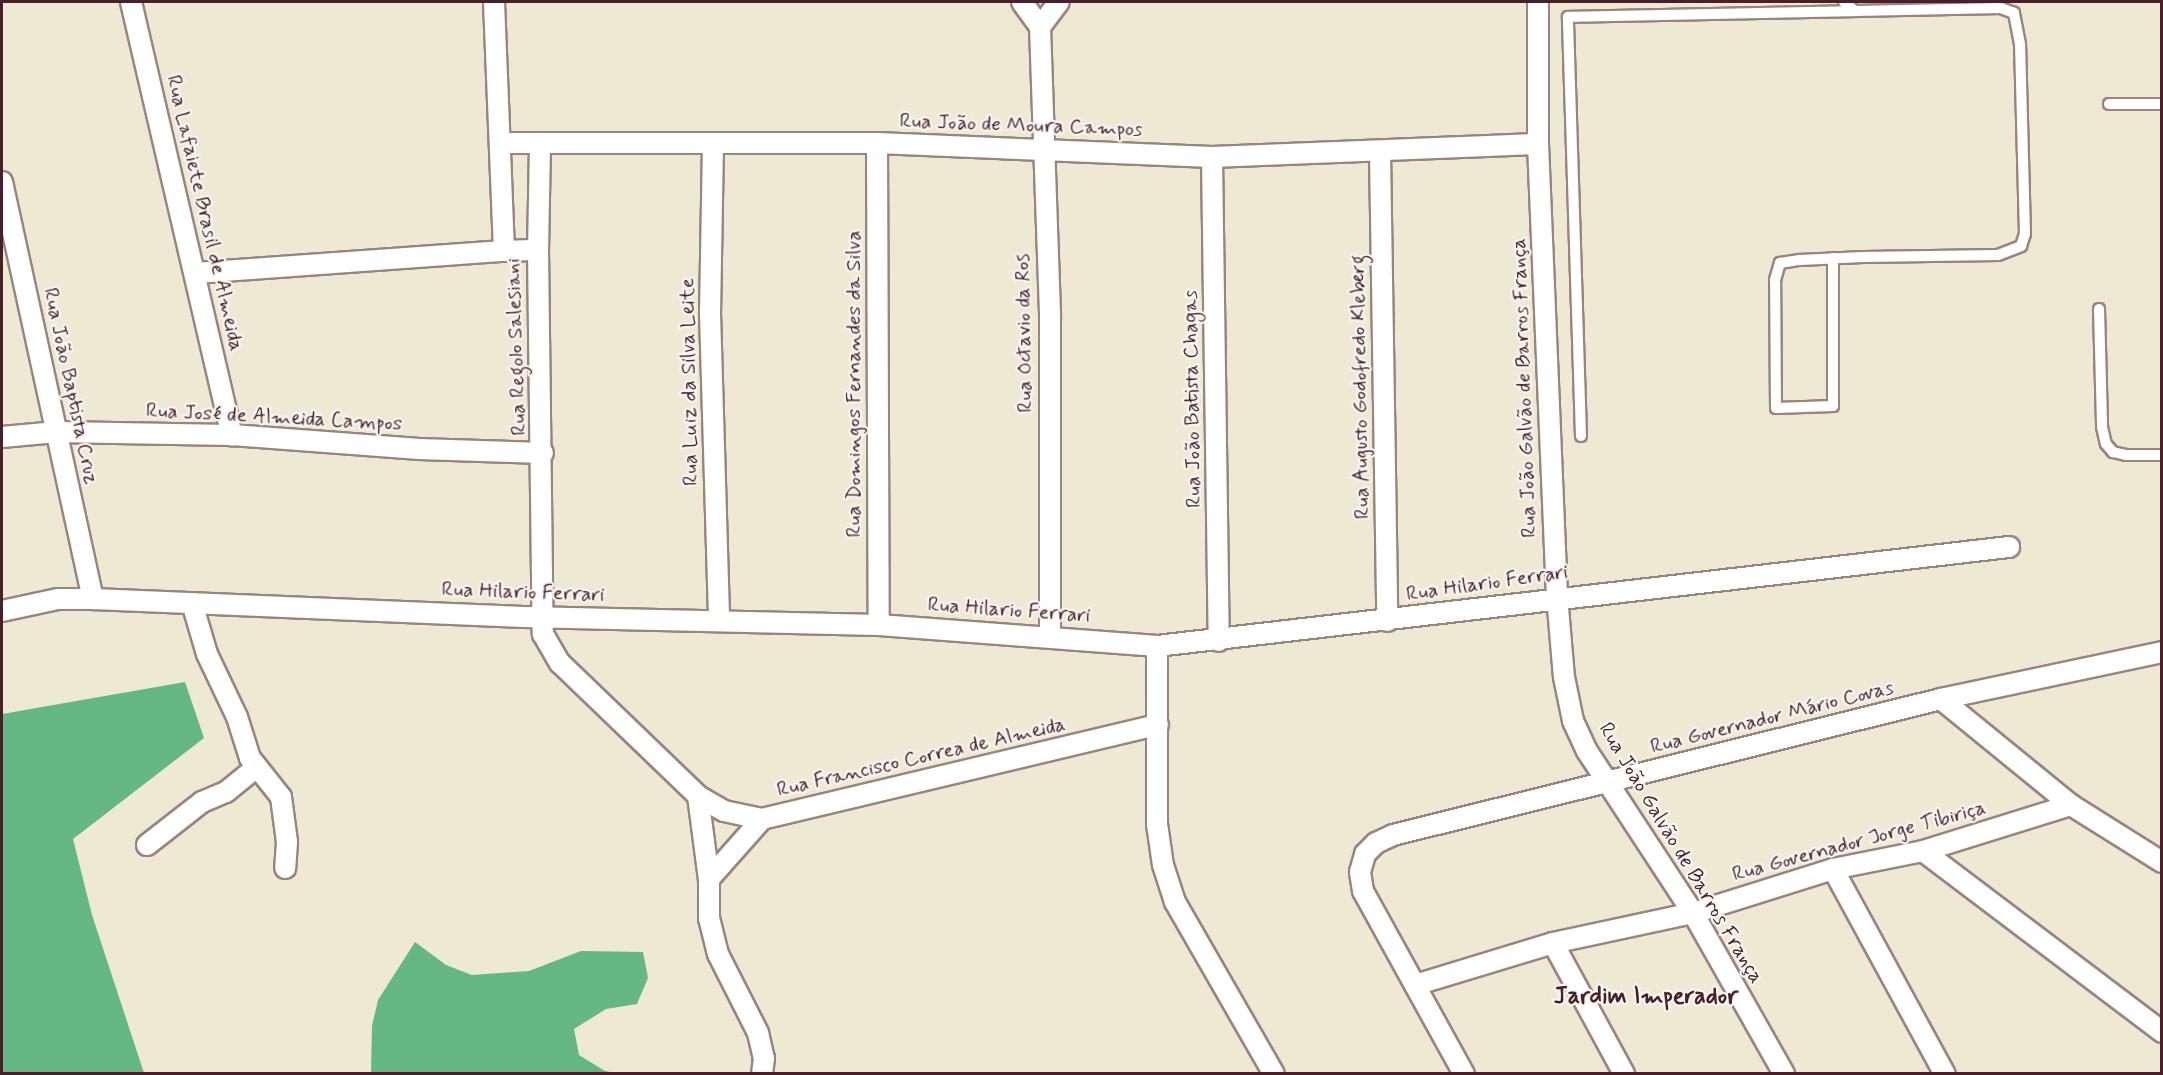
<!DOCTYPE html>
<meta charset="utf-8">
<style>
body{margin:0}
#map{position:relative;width:2163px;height:1075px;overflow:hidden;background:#ede9d2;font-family:Mynerve,sans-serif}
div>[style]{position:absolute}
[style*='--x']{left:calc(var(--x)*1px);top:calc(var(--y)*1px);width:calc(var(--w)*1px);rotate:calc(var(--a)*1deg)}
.forest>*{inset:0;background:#65b784}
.roads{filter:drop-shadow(2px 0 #9c847e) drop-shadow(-2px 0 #9c847e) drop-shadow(0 2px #9c847e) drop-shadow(0 -2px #9c847e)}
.service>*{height:10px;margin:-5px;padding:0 5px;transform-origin:5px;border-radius:5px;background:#fff}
.minor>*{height:20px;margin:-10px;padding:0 10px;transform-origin:10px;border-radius:10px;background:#fff}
span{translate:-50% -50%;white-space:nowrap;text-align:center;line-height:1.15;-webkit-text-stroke:4.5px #f6f6f2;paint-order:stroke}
.street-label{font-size:21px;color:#4a1f2b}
.quarter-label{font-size:24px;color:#4a1f2b;font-weight:700}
.frame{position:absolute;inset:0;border:3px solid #4a1f2b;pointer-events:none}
</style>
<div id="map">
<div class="forest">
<i style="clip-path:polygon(185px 682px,204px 738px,73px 839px,92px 915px,144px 1073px,2px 1073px,2px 714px)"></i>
<i style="clip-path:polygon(415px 942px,446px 965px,472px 975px,529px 971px,581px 951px,643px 952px,648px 978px,637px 1004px,606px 1009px,574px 1029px,579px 1055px,605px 1071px,617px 1073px,371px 1073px,372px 1026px,378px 1000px)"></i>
</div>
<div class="roads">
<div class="service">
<i style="--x:2109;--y:104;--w:53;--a:0"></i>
<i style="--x:1833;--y:258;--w:148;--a:90"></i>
<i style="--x:1833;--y:406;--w:57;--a:178"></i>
<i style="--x:1776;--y:408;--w:128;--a:-90.4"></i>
<i style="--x:1775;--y:280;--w:18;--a:-74"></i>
<i style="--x:1780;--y:263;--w:20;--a:-9"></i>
<i style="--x:1800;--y:260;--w:63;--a:-2.7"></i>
<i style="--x:1863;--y:257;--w:135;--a:-0.8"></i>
<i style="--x:1998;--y:255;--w:25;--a:-21"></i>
<i style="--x:2021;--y:246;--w:13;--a:-72"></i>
<i style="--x:2025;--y:234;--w:190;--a:-91.5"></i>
<i style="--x:2020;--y:44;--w:32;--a:-101"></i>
<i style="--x:2014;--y:13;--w:14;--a:-159"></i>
<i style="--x:2001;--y:8;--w:146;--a:178.8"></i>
<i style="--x:1855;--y:11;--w:14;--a:-141"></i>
<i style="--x:2099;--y:309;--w:118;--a:88.5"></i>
<i style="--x:2102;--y:427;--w:17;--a:77"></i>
<i style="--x:2106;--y:444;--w:11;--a:49"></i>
<i style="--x:2113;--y:452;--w:13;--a:13"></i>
<i style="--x:2126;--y:455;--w:36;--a:0"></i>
<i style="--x:1581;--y:436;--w:419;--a:-91.8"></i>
<i style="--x:1568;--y:17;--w:287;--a:-1.2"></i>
</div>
<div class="minor">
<i style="--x:131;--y:2;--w:445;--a:76.9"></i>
<i style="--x:494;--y:2;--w:249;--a:87.7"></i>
<i style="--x:504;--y:251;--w:34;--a:-2"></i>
<i style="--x:538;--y:250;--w:384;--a:89.3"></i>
<i style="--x:543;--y:634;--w:34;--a:60"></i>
<i style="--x:560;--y:663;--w:192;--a:43.9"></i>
<i style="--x:698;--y:796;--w:84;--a:82.5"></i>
<i style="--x:709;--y:879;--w:39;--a:90"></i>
<i style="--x:709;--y:918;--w:37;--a:76"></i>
<i style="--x:718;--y:954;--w:89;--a:63.1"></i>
<i style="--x:758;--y:1033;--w:26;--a:77"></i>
<i style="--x:764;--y:1058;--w:16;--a:97"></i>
<i style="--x:1022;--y:2;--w:31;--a:54"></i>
<i style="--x:1040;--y:27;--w:292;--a:88"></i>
<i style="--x:1050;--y:319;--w:318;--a:90"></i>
<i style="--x:1538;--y:2;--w:142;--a:90"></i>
<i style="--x:1538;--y:144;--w:452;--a:87.6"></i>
<i style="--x:1557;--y:596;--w:81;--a:85.1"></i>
<i style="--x:1564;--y:677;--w:45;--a:78.4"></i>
<i style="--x:1573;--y:721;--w:33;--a:65"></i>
<i style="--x:1587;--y:751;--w:194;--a:56.8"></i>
<i style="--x:1693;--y:913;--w:185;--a:60.5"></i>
<i style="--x:1040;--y:27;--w:31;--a:-53"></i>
<i style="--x:500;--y:143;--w:377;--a:0"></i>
<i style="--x:877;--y:143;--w:335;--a:2.4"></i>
<i style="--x:1212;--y:157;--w:326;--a:-2.3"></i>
<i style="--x:713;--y:143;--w:170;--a:91"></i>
<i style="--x:710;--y:313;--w:308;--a:88.3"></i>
<i style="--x:877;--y:143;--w:482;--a:89.8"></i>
<i style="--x:1380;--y:152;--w:469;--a:89.1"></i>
<i style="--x:1212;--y:157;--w:484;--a:89.2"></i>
<i style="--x:2;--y:182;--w:427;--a:77.7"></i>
<i style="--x:538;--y:250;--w:107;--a:-88.9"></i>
<i style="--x:195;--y:273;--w:310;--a:-4.1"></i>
<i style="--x:2;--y:437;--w:55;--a:-5.2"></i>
<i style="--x:57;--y:432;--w:175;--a:1"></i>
<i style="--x:232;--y:435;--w:188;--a:4.3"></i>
<i style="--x:419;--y:449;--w:124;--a:1.8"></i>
<i style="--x:192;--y:603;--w:53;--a:73.6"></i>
<i style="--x:207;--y:654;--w:70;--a:64.5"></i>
<i style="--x:237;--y:717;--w:43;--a:72.4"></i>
<i style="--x:250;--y:758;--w:50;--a:51.5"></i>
<i style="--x:281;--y:797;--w:45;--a:82.4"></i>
<i style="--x:287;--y:842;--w:26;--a:94"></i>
<i style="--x:2;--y:611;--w:57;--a:-12.1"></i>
<i style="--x:58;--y:599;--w:35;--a:0"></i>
<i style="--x:93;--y:599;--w:431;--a:2.4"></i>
<i style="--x:524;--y:617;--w:355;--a:1.3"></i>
<i style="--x:879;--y:625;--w:279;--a:4.3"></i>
<i style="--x:1157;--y:646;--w:858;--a:-6.63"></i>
<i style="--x:1157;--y:646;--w:178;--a:90"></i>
<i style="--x:1157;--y:824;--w:41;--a:81.7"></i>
<i style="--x:1163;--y:865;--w:39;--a:72"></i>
<i style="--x:1175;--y:902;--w:198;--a:60.1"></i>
<i style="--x:1941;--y:699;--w:168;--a:39.2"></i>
<i style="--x:2071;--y:805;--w:107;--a:32.1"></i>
<i style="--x:698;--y:796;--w:30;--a:30"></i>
<i style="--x:724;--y:811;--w:39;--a:12"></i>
<i style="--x:762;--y:819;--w:407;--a:-13.4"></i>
<i style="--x:147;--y:845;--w:70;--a:-38"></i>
<i style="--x:202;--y:802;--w:26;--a:-23"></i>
<i style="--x:226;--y:792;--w:38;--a:-39"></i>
<i style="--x:1923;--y:851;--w:300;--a:37.1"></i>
<i style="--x:1833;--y:869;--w:234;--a:61.4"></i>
<i style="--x:709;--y:879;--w:80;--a:-48.5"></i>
<i style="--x:1553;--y:943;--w:149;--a:61.5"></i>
<i style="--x:1415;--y:985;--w:144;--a:-16.9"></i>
<i style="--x:1553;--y:943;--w:143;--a:-12.1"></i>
<i style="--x:1693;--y:913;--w:147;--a:-17.4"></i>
<i style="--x:1833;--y:869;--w:92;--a:-11.3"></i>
<i style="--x:1923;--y:851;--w:155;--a:-17.3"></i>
<i style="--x:1464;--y:1074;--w:209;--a:-118.9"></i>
<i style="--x:1363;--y:891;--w:19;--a:-99"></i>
<i style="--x:1360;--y:872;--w:19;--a:-74"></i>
<i style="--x:1365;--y:854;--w:16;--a:-45"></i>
<i style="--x:1376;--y:843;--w:19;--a:-25"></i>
<i style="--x:1393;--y:835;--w:565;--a:-13.94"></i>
<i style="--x:1941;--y:699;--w:226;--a:-12"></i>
</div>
</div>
<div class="street-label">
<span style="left:1021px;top:125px;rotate:2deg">Rua João de Moura Campos</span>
<span style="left:205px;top:213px;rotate:77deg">Rua Lafaiete Brasil de Almeida</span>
<span style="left:1024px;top:333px;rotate:-91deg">Rua Octavio da Ros</span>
<span style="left:516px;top:347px;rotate:-92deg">Rua Regolo Salesiani</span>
<span style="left:689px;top:382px;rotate:-91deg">Rua Luiz da Silva Leite</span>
<span style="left:854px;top:384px;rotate:-90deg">Rua Domingos Fernandes da Silva</span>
<span style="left:71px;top:386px;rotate:78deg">Rua João Baptista Cruz</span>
<span style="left:1360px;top:387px;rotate:-91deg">Rua Augusto Godofredo Kleberg</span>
<span style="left:1524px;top:388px;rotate:-92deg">Rua João Galvão de Barros França</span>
<span style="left:1192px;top:399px;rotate:-91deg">Rua João Batista Chagas</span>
<span style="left:274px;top:417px;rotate:3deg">Rua José de Almeida Campos</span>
<span style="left:1487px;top:583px;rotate:-8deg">Rua Hilario Ferrari</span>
<span style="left:523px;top:592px;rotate:2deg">Rua Hilario Ferrari</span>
<span style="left:1009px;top:610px;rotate:4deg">Rua Hilario Ferrari</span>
<span style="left:1772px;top:717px;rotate:-14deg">Rua Governador Mário Covas</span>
<span style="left:921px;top:757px;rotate:-13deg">Rua Francisco Correa de Almeida</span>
<span style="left:1859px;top:841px;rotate:-15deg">Rua Governador Jorge Tibiriça</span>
<span style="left:1681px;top:853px;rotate:59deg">Rua João Galvão de Barros França</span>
</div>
<div class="quarter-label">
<span style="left:1646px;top:997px">Jardim Imperador</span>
</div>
<div class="frame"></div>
</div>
